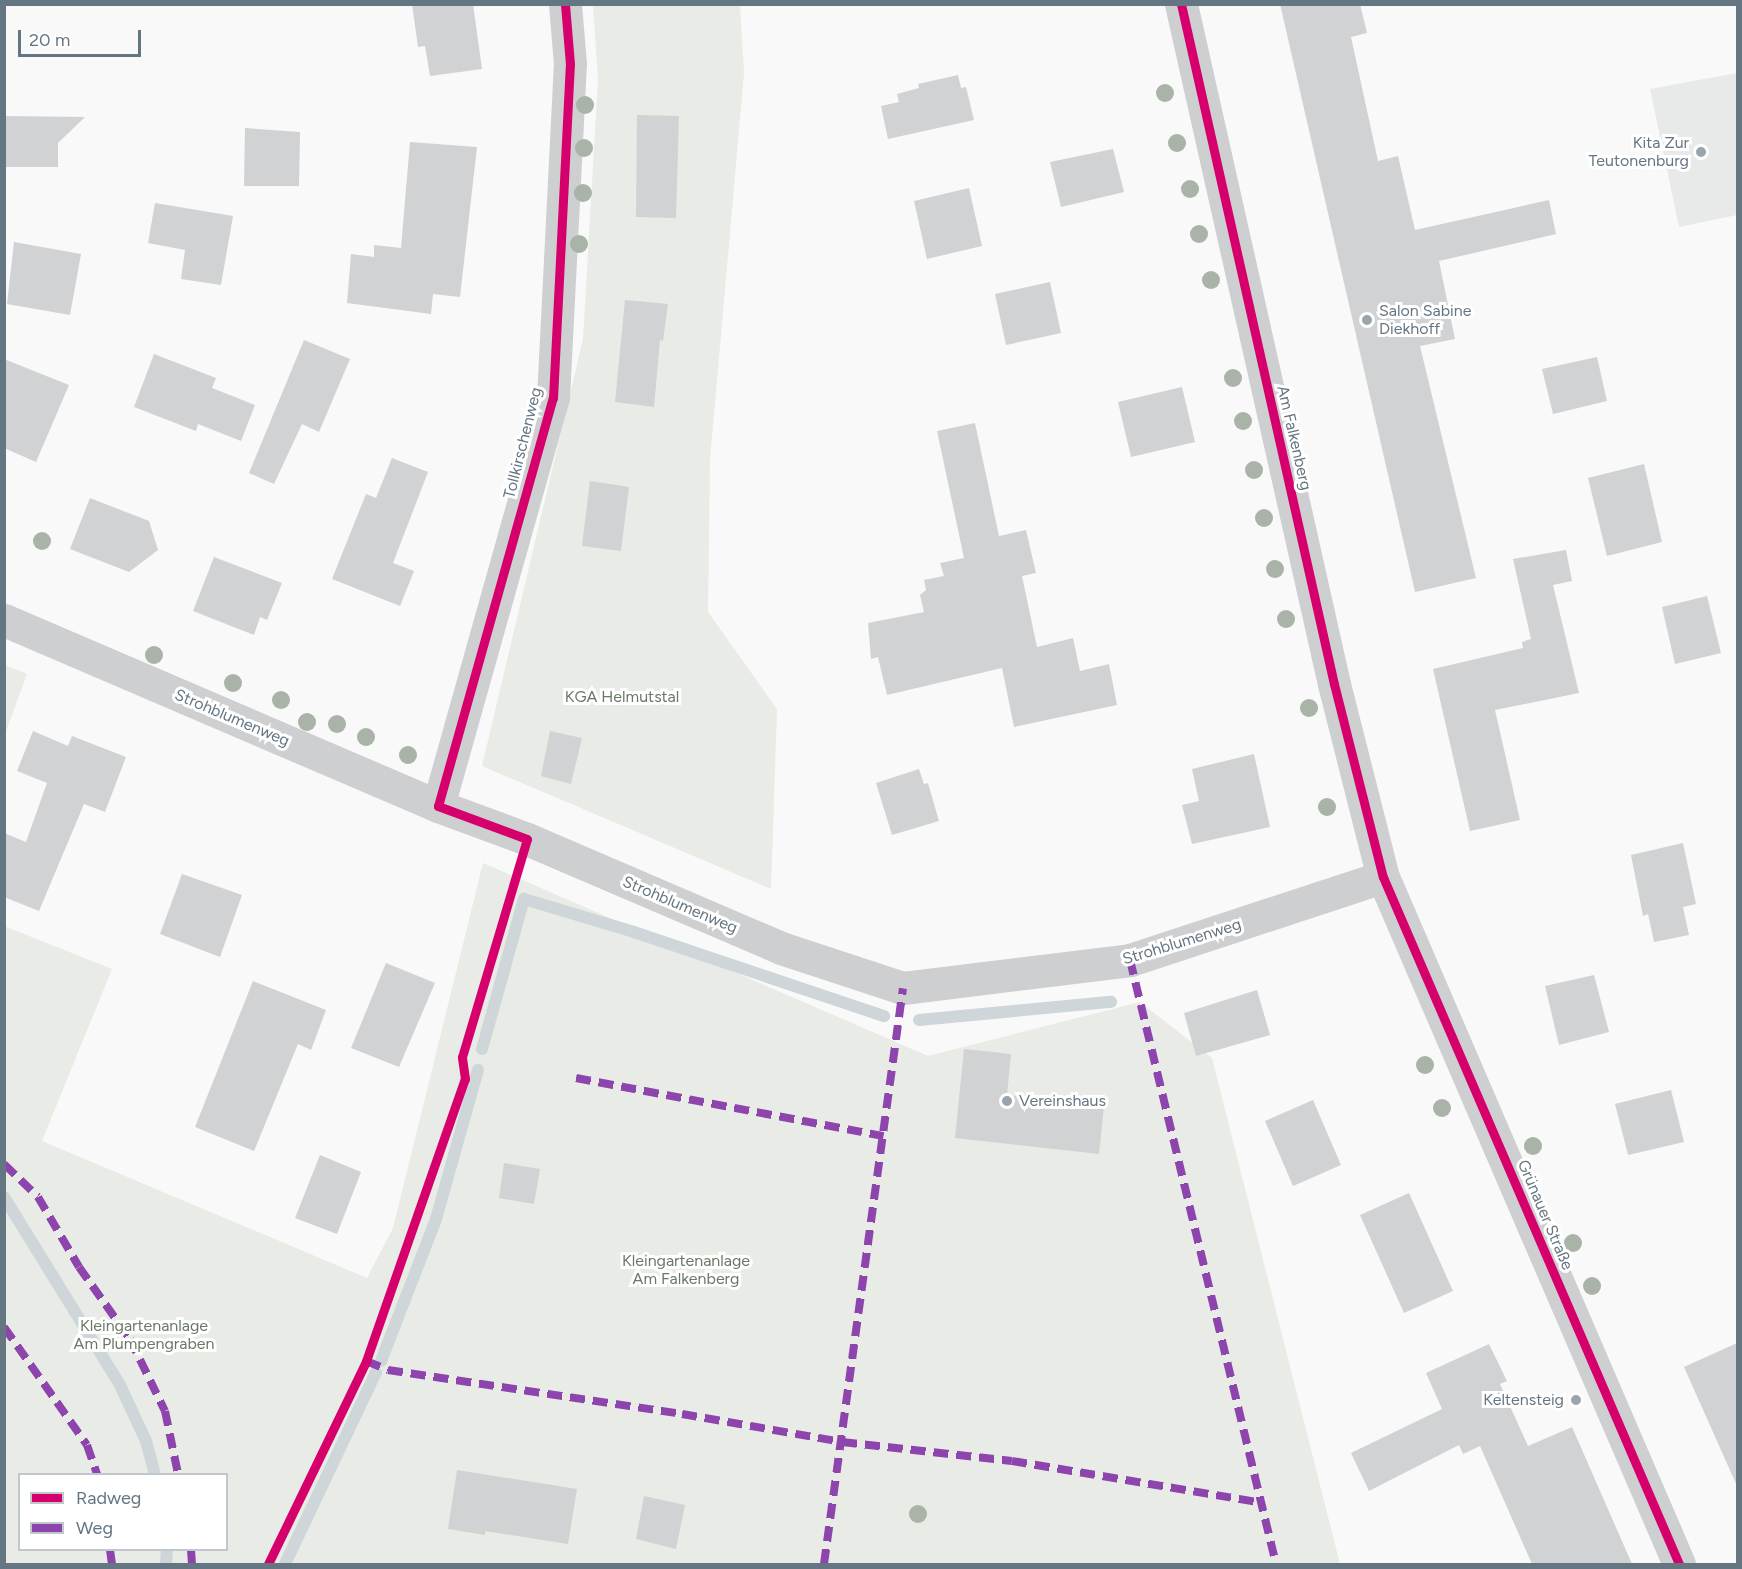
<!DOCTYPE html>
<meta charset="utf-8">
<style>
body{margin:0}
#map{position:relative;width:1742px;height:1569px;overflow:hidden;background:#f9f9f9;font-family:Figtree,sans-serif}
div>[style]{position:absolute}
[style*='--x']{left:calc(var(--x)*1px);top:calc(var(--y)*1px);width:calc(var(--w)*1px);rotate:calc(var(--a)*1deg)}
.built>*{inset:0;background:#e8e9e9}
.green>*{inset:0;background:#e8ebe6}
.stream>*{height:12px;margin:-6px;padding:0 6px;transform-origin:6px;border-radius:6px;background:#ced6d9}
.building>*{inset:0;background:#d0d2d3}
.minor>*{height:33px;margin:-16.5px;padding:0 16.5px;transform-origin:16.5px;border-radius:16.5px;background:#cecfd0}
.quiet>*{height:8px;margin-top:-4px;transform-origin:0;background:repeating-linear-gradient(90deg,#8e44ad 0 15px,transparent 0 23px)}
.cycleway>*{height:9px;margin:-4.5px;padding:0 4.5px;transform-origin:4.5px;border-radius:4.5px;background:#d6006c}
.trees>*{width:18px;height:18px;margin:-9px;border-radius:50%;background:#a9b3a7}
.dots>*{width:16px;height:16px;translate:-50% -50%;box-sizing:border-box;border:3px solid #fff;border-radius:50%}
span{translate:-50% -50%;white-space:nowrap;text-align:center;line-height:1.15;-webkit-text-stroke:6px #fff;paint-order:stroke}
.poi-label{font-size:16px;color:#657683}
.right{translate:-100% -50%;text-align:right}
.left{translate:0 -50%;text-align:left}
.street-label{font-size:16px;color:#657683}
.park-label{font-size:16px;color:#687a64}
.frame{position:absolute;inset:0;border:6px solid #657683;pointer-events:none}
.legend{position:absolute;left:18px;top:1473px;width:210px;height:78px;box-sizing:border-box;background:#fff;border:2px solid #c1c8cd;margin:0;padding:8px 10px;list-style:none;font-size:18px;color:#657683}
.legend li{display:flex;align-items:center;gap:12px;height:30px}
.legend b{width:30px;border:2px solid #c1c8cd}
.scale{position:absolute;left:18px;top:30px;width:123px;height:27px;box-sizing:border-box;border:3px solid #657683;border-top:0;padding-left:8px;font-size:18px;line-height:21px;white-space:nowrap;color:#657683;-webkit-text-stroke:4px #fff;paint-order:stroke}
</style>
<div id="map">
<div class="built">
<i style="clip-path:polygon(1737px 73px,1737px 215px,1679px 227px,1650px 89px)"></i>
</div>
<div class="green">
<i style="clip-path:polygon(593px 5px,740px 5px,744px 73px,710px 460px,708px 612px,777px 709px,771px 889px,482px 766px,583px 339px,598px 80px)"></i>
<i style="clip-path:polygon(5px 665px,27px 674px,5px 734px)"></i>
<i style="clip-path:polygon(evenodd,483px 863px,928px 1056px,1140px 1002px,1212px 1058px,1340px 1564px,5px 1564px,4px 926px,112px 969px,42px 1141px,367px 1278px,393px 1228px,483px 863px,20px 1474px,226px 1474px,226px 1550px,20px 1550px,20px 1474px)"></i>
</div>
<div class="stream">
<i style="--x:919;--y:1020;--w:193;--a:-5.4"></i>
<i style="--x:482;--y:1049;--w:156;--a:-74.4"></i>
<i style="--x:524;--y:899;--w:115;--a:16.7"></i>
<i style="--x:634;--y:932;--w:264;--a:18.6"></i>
<i style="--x:4;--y:1197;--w:221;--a:58.3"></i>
<i style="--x:120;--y:1385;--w:62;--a:65.1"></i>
<i style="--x:146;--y:1441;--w:34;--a:75"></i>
<i style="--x:381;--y:1361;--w:152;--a:-68.8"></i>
<i style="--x:436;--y:1219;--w:155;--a:-74.3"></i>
<i style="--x:166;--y:1564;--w:14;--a:-86"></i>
<i style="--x:285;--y:1564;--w:212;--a:-64.6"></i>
</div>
<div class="building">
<i style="clip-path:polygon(412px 4px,473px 4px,482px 69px,430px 76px,425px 46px,418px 47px)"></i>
<i style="clip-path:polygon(1280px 4px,1360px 4px,1367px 33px,1351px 37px,1378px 161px,1398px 156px,1415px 230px,1549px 200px,1556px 234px,1439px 261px,1455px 339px,1420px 346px,1476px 578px,1415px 592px)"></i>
<i style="clip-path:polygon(958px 75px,961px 88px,966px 87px,974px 120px,888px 139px,881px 106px,899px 102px,897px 94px,919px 88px,918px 84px)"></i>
<i style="clip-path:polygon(637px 115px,679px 116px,676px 218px,636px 217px)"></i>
<i style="clip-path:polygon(4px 116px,85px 117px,58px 143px,58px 167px,4px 167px)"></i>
<i style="clip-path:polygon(245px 128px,300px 132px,299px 186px,244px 186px)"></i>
<i style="clip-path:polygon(410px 142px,477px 147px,460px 297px,433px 294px,431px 314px,347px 303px,351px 254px,374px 257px,374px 245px,401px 248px)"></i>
<i style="clip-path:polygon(1113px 149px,1124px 192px,1061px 207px,1050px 162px)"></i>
<i style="clip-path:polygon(969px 188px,982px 246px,927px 259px,914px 201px)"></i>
<i style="clip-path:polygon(155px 203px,233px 216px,221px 285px,181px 279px,185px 250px,148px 243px)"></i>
<i style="clip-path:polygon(14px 242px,81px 254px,70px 315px,7px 304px)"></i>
<i style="clip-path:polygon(1050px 282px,1061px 333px,1006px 345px,995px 294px)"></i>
<i style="clip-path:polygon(625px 300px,668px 304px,663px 341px,660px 340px,654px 407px,615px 402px)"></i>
<i style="clip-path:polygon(304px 340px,350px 359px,319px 432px,302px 424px,274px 484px,249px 473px)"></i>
<i style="clip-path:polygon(154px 354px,216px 378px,212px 388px,255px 405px,241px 441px,198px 424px,196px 431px,134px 407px)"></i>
<i style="clip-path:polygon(1597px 357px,1607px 401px,1553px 414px,1542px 369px)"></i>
<i style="clip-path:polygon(4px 359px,69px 385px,36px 462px,4px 448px)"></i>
<i style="clip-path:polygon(1182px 387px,1195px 442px,1131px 457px,1118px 402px)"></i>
<i style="clip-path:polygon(975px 423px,999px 536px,1026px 530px,1036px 573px,1022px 576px,1037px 647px,1073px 638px,1080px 671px,1109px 664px,1117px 705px,1014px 727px,1002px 668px,887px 695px,878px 657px,871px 659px,868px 623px,924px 612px,920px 595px,926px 590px,924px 580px,944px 576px,940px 563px,964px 558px,937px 431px)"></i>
<i style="clip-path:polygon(392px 458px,428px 472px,393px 563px,414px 571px,400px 606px,332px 579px,366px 494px,376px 498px)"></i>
<i style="clip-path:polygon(1644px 464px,1662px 542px,1607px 556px,1588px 478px)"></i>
<i style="clip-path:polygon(590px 481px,629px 487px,621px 551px,582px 546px)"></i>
<i style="clip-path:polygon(90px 498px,149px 521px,158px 550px,129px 572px,70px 549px)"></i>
<i style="clip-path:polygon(1566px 550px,1572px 581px,1553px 585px,1579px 693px,1495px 710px,1520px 820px,1470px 831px,1433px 669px,1523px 648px,1522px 642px,1531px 639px,1513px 559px)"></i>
<i style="clip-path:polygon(214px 557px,282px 583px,267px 620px,260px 617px,254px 635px,193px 611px)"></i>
<i style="clip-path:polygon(1707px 596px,1721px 653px,1675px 664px,1662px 607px)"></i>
<i style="clip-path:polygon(33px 731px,68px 746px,72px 736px,126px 757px,105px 812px,84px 804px,39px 911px,4px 897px,4px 833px,26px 842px,47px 783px,17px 771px)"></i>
<i style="clip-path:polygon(550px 731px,582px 738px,571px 784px,541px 776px)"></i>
<i style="clip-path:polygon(1254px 754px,1270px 827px,1192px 844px,1182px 805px,1199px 801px,1192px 769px)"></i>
<i style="clip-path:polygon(919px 769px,924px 784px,928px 783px,939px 821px,892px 835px,876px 783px)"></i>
<i style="clip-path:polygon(1683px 843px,1696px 904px,1683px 907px,1689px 935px,1654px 942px,1648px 914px,1643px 916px,1631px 855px)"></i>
<i style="clip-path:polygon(182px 874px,242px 895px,220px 957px,160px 934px)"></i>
<i style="clip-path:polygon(386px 963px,435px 983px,399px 1067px,351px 1048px)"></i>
<i style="clip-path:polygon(1594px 975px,1609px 1032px,1559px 1045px,1545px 986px)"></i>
<i style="clip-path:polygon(253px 981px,326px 1010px,311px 1050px,298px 1044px,254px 1151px,195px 1127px)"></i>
<i style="clip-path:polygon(1257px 990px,1270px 1035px,1196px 1056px,1184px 1013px)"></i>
<i style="clip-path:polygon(964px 1049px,1011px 1054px,1007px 1095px,1104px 1106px,1099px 1154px,955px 1138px)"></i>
<i style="clip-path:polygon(1671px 1090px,1684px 1142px,1628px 1155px,1615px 1104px)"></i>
<i style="clip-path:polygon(1313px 1100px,1341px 1165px,1293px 1186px,1265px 1121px)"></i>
<i style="clip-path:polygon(320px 1155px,361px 1172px,337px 1234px,295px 1218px)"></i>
<i style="clip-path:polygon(504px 1163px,540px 1169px,534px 1204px,499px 1198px)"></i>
<i style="clip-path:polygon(1409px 1193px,1453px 1291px,1404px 1313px,1360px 1215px)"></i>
<i style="clip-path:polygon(1737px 1343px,1737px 1486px,1684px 1367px)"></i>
<i style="clip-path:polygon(1489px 1344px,1507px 1381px,1500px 1384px,1528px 1446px,1572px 1427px,1632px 1564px,1532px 1564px,1480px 1446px,1463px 1454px,1459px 1445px,1369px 1491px,1351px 1453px,1442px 1409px,1426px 1373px)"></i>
<i style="clip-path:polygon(457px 1470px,577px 1489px,568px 1544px,485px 1531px,485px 1535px,448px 1529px)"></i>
<i style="clip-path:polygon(644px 1496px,685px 1505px,676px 1549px,636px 1539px)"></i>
</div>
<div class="minor">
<i style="--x:1181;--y:4;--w:697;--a:77.32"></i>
<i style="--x:1334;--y:684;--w:199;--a:75.8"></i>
<i style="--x:1383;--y:877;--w:748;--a:66.69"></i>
<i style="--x:4;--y:620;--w:472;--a:23.2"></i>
<i style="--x:438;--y:806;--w:95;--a:20.3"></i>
<i style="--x:527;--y:839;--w:276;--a:23.2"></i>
<i style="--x:781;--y:948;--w:128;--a:18.2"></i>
<i style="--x:903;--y:988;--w:229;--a:-7"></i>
<i style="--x:1130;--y:960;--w:266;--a:-18.2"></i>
<i style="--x:438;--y:806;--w:424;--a:-74.3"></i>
<i style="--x:553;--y:398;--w:334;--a:-87.1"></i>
<i style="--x:570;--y:64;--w:60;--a:-94.8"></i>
</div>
<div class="quiet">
<i style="--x:1130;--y:960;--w:621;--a:76.41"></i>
<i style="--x:576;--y:1078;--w:313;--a:10.7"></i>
<i style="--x:4;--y:1164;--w:47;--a:44.1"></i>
<i style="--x:38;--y:1197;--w:81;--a:59.6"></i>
<i style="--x:79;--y:1267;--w:88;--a:54.7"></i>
<i style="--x:130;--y:1339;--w:80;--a:64.1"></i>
<i style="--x:165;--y:1411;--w:64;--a:78.3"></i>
<i style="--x:4;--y:1327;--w:144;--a:54.9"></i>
<i style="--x:87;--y:1445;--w:31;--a:71"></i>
<i style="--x:366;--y:1361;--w:24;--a:22"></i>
<i style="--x:388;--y:1370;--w:297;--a:8.5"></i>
<i style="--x:682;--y:1414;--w:162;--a:9.9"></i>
<i style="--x:842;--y:1442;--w:171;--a:6.4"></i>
<i style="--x:1012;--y:1461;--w:254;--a:9.5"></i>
<i style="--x:110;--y:1550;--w:14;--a:82"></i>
<i style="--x:191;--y:1550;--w:14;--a:86"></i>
<i style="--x:824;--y:1564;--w:581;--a:-82.19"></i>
</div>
<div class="cycleway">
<i style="--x:1181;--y:4;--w:697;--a:77.32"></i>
<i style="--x:1334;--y:684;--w:199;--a:75.8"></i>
<i style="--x:1383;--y:877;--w:748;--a:66.69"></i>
<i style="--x:268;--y:1564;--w:225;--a:-64.2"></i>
<i style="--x:366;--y:1361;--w:299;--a:-70.7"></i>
<i style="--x:465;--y:1079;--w:22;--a:-98"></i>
<i style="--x:462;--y:1057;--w:227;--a:-73.4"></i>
<i style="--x:527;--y:839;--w:95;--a:-159.7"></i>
<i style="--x:438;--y:806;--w:424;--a:-74.3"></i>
<i style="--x:553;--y:398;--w:334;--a:-87.1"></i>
<i style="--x:570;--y:64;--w:60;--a:-94.8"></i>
</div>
<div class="trees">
<i style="left:1165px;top:93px"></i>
<i style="left:585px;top:105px"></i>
<i style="left:1177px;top:143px"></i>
<i style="left:584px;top:148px"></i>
<i style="left:1190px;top:189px"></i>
<i style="left:583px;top:193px"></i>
<i style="left:1199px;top:234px"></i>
<i style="left:579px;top:244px"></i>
<i style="left:1211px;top:280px"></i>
<i style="left:1233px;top:378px"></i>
<i style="left:1243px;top:421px"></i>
<i style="left:1254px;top:470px"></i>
<i style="left:1264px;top:518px"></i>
<i style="left:42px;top:541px"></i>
<i style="left:1275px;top:569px"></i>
<i style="left:1286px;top:619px"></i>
<i style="left:154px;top:655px"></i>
<i style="left:233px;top:683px"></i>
<i style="left:281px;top:700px"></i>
<i style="left:1309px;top:708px"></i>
<i style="left:307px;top:722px"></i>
<i style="left:337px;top:724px"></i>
<i style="left:366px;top:737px"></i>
<i style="left:408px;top:755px"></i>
<i style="left:1327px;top:807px"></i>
<i style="left:1425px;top:1065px"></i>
<i style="left:1442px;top:1108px"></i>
<i style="left:1533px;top:1146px"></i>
<i style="left:1573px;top:1243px"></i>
<i style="left:1592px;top:1286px"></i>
<i style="left:918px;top:1514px"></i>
</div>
<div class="dots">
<i style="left:1701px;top:152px;background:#99a4ac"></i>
<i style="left:1367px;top:320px;background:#99a4ac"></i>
<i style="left:1007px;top:1101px;background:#99a4ac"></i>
<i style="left:1576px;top:1400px;background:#99a4ac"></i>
</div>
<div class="poi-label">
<span class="right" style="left:1689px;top:152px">Kita Zur<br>Teutonenburg</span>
<span class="left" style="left:1379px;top:320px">Salon Sabine<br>Diekhoff</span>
<span class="left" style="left:1019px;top:1101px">Vereinshaus</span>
<span class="right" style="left:1564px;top:1400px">Keltensteig</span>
</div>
<div class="street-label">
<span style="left:1294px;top:438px;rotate:77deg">Am Falkenberg</span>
<span style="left:523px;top:443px;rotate:-76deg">Tollkirschenweg</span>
<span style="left:232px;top:718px;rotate:23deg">Strohblumenweg</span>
<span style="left:680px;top:905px;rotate:23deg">Strohblumenweg</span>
<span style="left:1182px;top:942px;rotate:-17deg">Strohblumenweg</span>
<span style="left:1545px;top:1215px;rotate:67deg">Grünauer Straße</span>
</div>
<div class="park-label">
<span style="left:622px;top:697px">KGA Helmutstal</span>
<span style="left:686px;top:1270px">Kleingartenanlage<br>Am Falkenberg</span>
<span style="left:144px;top:1335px">Kleingartenanlage<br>Am Plumpengraben</span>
</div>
<div class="frame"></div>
<ul class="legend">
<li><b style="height:8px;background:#d6006c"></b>Radweg</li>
<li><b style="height:8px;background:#8e44ad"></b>Weg</li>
</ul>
<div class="scale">20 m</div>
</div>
